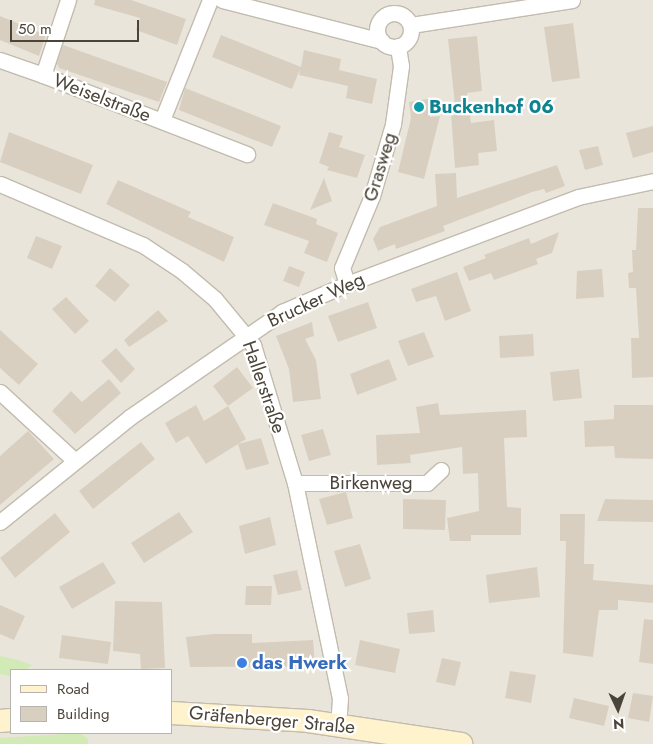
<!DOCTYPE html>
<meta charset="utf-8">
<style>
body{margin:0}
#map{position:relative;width:653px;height:744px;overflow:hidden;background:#f6f3ec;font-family:Jost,sans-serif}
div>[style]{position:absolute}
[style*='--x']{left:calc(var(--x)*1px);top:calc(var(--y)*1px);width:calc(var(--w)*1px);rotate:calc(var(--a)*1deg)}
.residential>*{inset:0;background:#eae5da}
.green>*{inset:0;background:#d2eab5}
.building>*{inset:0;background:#d8cfc1}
.roads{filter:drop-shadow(1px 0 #c2bbae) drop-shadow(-1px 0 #c2bbae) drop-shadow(0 1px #c2bbae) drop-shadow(0 -1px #c2bbae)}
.street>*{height:15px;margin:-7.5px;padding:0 7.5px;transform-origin:7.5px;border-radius:7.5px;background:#fff}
.street>.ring{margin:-7.5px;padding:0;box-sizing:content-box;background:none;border:15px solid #fff;border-radius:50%}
.secondary>*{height:22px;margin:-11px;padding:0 11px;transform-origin:11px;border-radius:11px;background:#fff3cd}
.dots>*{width:14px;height:14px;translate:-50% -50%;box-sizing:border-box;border:2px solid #fff;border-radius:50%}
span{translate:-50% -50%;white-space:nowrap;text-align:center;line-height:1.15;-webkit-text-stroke:4.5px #fff;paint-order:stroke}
.street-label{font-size:19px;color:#4b4439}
.culture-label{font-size:19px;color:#0d838f;font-weight:700}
.left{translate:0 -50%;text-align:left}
.shop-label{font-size:19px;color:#366cbe;font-weight:700}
.legend{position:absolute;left:10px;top:669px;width:162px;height:65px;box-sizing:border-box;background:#fff;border:1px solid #b7b4b0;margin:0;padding:6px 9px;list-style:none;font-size:15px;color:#4b4439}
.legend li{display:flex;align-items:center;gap:10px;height:25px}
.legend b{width:25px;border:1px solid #b7b4b0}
.north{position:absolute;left:593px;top:684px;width:50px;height:50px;-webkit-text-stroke:4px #fff;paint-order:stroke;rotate:177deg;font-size:14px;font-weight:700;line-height:20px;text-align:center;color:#4b4439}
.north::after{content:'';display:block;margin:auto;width:18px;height:22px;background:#4b4439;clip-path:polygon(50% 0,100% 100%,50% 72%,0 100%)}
.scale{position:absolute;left:10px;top:20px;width:129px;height:22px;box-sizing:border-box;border:2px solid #4b4439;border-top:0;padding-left:6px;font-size:15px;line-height:18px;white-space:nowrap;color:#4b4439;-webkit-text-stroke:4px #fff;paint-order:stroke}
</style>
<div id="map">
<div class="residential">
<i style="clip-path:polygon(evenodd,0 0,653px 0,653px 744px,0 744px,0 0,11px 670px,171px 670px,171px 733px,11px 733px,11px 670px)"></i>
</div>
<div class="green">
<i style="clip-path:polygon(0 656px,18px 660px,32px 665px,25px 670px,11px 670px,11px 676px,0 674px)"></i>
<i style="clip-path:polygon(80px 733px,88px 739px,88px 744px,0 744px,0 738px)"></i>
</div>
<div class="building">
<i style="clip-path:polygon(95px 0,131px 0,186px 19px,177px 45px,136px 30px,140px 18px,94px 5px)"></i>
<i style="clip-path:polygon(0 16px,46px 35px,39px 56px,0 40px)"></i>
<i style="clip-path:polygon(573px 23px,580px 78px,552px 82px,544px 27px)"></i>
<i style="clip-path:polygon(221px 35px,301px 67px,304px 50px,341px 59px,339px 70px,377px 79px,372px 104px,346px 98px,348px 86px,299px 75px,300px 69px,292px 89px,212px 57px)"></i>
<i style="clip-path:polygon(477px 36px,482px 91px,467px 93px,471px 123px,494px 120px,497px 151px,478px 153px,479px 165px,455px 168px,451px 114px,456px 114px,448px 39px)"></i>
<i style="clip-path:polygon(63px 45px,167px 82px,159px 102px,59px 68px,57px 63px)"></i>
<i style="clip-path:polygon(185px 88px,281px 126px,272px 147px,179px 110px)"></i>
<i style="clip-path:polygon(428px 99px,430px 117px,440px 116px,424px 179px,398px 172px,411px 118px,409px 102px)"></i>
<i style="clip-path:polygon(653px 126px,653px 152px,633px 158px,626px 133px)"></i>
<i style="clip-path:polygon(9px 132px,93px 165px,81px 194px,0 162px)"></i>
<i style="clip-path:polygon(329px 132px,343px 136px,339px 147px,365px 155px,357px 178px,327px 170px,329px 167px,319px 163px)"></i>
<i style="clip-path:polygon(598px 146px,603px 165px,585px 170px,579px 150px)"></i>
<i style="clip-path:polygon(557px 165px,565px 186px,546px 193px,544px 189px,532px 192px,443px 226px,445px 231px,396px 249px,395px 244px,378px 251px,373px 239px,380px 227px,437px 206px,435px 174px,456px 173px,457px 198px)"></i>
<i style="clip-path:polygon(324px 178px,332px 201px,310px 210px)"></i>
<i style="clip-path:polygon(118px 180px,191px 212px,188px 217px,234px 237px,224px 262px,106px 204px)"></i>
<i style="clip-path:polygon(273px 203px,317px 219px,316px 224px,338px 233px,327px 262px,304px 253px,309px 241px,264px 225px)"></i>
<i style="clip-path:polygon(638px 208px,653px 208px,653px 377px,632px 378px,631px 338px,639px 338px,636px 288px,629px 288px,628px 273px,633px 272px,632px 250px,636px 250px)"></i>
<i style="clip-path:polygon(559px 232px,552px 253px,536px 259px,538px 264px,494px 280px,491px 273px,469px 281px,463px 267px,486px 258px,484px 255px,529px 238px,531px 244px)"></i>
<i style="clip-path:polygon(36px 236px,62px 246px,52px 269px,27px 258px)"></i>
<i style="clip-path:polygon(289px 266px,305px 272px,299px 287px,283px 281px)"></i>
<i style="clip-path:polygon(110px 268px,130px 285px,115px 302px,95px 286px)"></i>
<i style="clip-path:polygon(602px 269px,604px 297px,576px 299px,577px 271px)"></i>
<i style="clip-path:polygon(457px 272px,471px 311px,445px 321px,436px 296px,416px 302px,411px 289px)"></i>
<i style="clip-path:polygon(66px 297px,89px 321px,75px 334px,52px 309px)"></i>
<i style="clip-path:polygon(368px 302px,377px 328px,338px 342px,328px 316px)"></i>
<i style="clip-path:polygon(158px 310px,168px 321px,129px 347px,124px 340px)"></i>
<i style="clip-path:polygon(312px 322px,314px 336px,305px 339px,316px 360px,321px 399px,293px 402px,289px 369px,276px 336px)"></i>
<i style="clip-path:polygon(0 330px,38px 364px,19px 385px,0 368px)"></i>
<i style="clip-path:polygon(424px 332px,434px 357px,408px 366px,398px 341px)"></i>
<i style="clip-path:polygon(533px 334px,534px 356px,500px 358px,499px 336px)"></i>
<i style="clip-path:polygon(116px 348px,135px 369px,121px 383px,101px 361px)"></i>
<i style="clip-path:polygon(389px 359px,397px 380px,357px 395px,350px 374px)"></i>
<i style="clip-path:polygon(237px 367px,253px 388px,228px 406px,213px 386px)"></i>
<i style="clip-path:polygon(579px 369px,582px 398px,553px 401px,550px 372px)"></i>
<i style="clip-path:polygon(109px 379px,121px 393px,75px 434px,52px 411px,71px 391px,82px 402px)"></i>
<i style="clip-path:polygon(438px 403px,440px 415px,526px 410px,527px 437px,504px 438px,507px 507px,521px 508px,521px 535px,471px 535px,471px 541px,450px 541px,447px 518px,479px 511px,478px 473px,463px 474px,462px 447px,410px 455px,411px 463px,377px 465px,376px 435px,420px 433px,416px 407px)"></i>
<i style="clip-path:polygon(196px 405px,204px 421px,228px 406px,246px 439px,206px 464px,188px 436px,176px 443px,165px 423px)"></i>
<i style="clip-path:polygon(614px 405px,653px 405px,653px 459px,615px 458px,614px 446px,585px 447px,584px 421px,614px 419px)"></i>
<i style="clip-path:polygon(323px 429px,331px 455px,309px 461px,301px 435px)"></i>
<i style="clip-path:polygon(28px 431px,54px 459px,0 505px,0 456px)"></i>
<i style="clip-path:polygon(261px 438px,269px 464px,246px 470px,238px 444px)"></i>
<i style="clip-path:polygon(141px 442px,155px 459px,93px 509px,79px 491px)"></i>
<i style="clip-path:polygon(346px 492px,353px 518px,327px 525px,319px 499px)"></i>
<i style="clip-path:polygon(403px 499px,446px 500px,445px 530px,403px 529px)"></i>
<i style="clip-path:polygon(605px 499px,653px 500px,653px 522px,597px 521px)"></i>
<i style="clip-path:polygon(179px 512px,193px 532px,144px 563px,131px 543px)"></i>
<i style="clip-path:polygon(55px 513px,70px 532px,15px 578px,0 558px)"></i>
<i style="clip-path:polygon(560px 514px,585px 514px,584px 564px,594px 564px,593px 580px,653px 585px,653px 603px,618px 600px,618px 610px,599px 610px,593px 657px,563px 653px,566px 541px,560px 541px)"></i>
<i style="clip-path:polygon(270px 517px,276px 545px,245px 554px,239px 526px)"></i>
<i style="clip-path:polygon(360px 544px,371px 579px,345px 587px,334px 551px)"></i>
<i style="clip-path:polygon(103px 562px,116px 583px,72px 609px,59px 587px)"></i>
<i style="clip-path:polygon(537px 567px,540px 597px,489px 603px,486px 575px)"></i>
<i style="clip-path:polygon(297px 570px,302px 590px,278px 595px,273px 575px)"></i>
<i style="clip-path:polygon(246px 586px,272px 586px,271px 605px,245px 605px)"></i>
<i style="clip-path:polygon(115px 601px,162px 602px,165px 668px,141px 669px,140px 654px,113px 651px)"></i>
<i style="clip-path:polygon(0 605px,25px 616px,14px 640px,0 634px)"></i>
<i style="clip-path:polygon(433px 610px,435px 632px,409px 634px,407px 613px)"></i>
<i style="clip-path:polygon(644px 619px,653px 620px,653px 664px,639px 662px)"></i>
<i style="clip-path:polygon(213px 634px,252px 634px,252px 643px,313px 640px,315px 666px,190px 667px,186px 637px)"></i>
<i style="clip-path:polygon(62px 635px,111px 642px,108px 664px,59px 658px)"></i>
<i style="clip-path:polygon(360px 640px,400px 649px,395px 673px,355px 665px)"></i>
<i style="clip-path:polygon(442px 658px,461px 662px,455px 686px,436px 682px)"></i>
<i style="clip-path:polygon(510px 671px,536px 675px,531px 703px,505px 698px)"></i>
<i style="clip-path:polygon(633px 693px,653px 696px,649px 722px,628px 718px)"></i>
<i style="clip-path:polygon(574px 698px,609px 706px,604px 726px,569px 718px)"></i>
</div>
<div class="roads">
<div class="street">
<i style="--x:68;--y:0;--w:79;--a:108.4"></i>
<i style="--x:43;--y:75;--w:219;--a:21.2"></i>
<i style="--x:222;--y:0;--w:165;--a:14.4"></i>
<i class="ring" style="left:377px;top:13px;width:19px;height:19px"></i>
<i style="--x:411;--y:25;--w:163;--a:-8.8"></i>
<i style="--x:0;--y:60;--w:46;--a:19.2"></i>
<i style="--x:162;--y:120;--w:129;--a:-68.2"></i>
<i style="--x:0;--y:184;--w:155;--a:23.1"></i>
<i style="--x:143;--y:245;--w:47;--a:33.7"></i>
<i style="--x:182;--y:271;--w:43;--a:40.3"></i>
<i style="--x:215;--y:299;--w:60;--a:50.4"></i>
<i style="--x:253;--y:345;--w:144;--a:73.1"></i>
<i style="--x:295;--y:483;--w:220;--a:78.2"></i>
<i style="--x:340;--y:698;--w:26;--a:94"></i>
<i style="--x:347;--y:284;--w:17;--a:-107"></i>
<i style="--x:342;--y:268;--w:78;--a:-67.4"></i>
<i style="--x:372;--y:196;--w:75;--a:-73.7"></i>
<i style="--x:393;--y:124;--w:59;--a:-82.1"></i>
<i style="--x:401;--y:66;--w:20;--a:-99"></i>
<i style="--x:0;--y:392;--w:102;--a:42.6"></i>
<i style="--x:295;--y:483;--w:132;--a:0"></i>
<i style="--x:427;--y:483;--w:19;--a:-43"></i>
<i style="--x:0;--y:522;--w:167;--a:-38.9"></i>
<i style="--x:130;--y:417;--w:185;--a:-34.6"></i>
<i style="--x:282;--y:312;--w:71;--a:-23.3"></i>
<i style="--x:347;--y:284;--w:247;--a:-20.6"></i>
<i style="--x:578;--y:197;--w:77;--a:-12"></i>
</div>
<div class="secondary">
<i style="--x:171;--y:713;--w:137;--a:3.3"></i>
<i style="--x:308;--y:721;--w:155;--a:8.5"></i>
<i style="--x:0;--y:721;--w:11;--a:-5"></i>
</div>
</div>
<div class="dots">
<i style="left:419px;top:107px;background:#0f9aa8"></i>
<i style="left:242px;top:663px;background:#3f7fe0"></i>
</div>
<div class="street-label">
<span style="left:102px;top:98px;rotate:21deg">Weiselstraße</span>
<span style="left:380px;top:167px;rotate:-73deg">Grasweg</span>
<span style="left:316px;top:300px;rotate:-25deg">Brucker Weg</span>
<span style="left:264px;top:387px;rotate:71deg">Hallerstraße</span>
<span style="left:371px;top:483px">Birkenweg</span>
<span style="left:272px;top:720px;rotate:5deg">Gräfenberger Straße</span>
</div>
<div class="culture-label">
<span class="left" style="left:429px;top:107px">Buckenhof 06</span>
</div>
<div class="shop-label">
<span class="left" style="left:252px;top:663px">das Hwerk</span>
</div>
<ul class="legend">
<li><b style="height:6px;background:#fff3cd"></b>Road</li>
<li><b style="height:14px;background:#d8cfc1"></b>Building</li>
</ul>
<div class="north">N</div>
<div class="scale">50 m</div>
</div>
